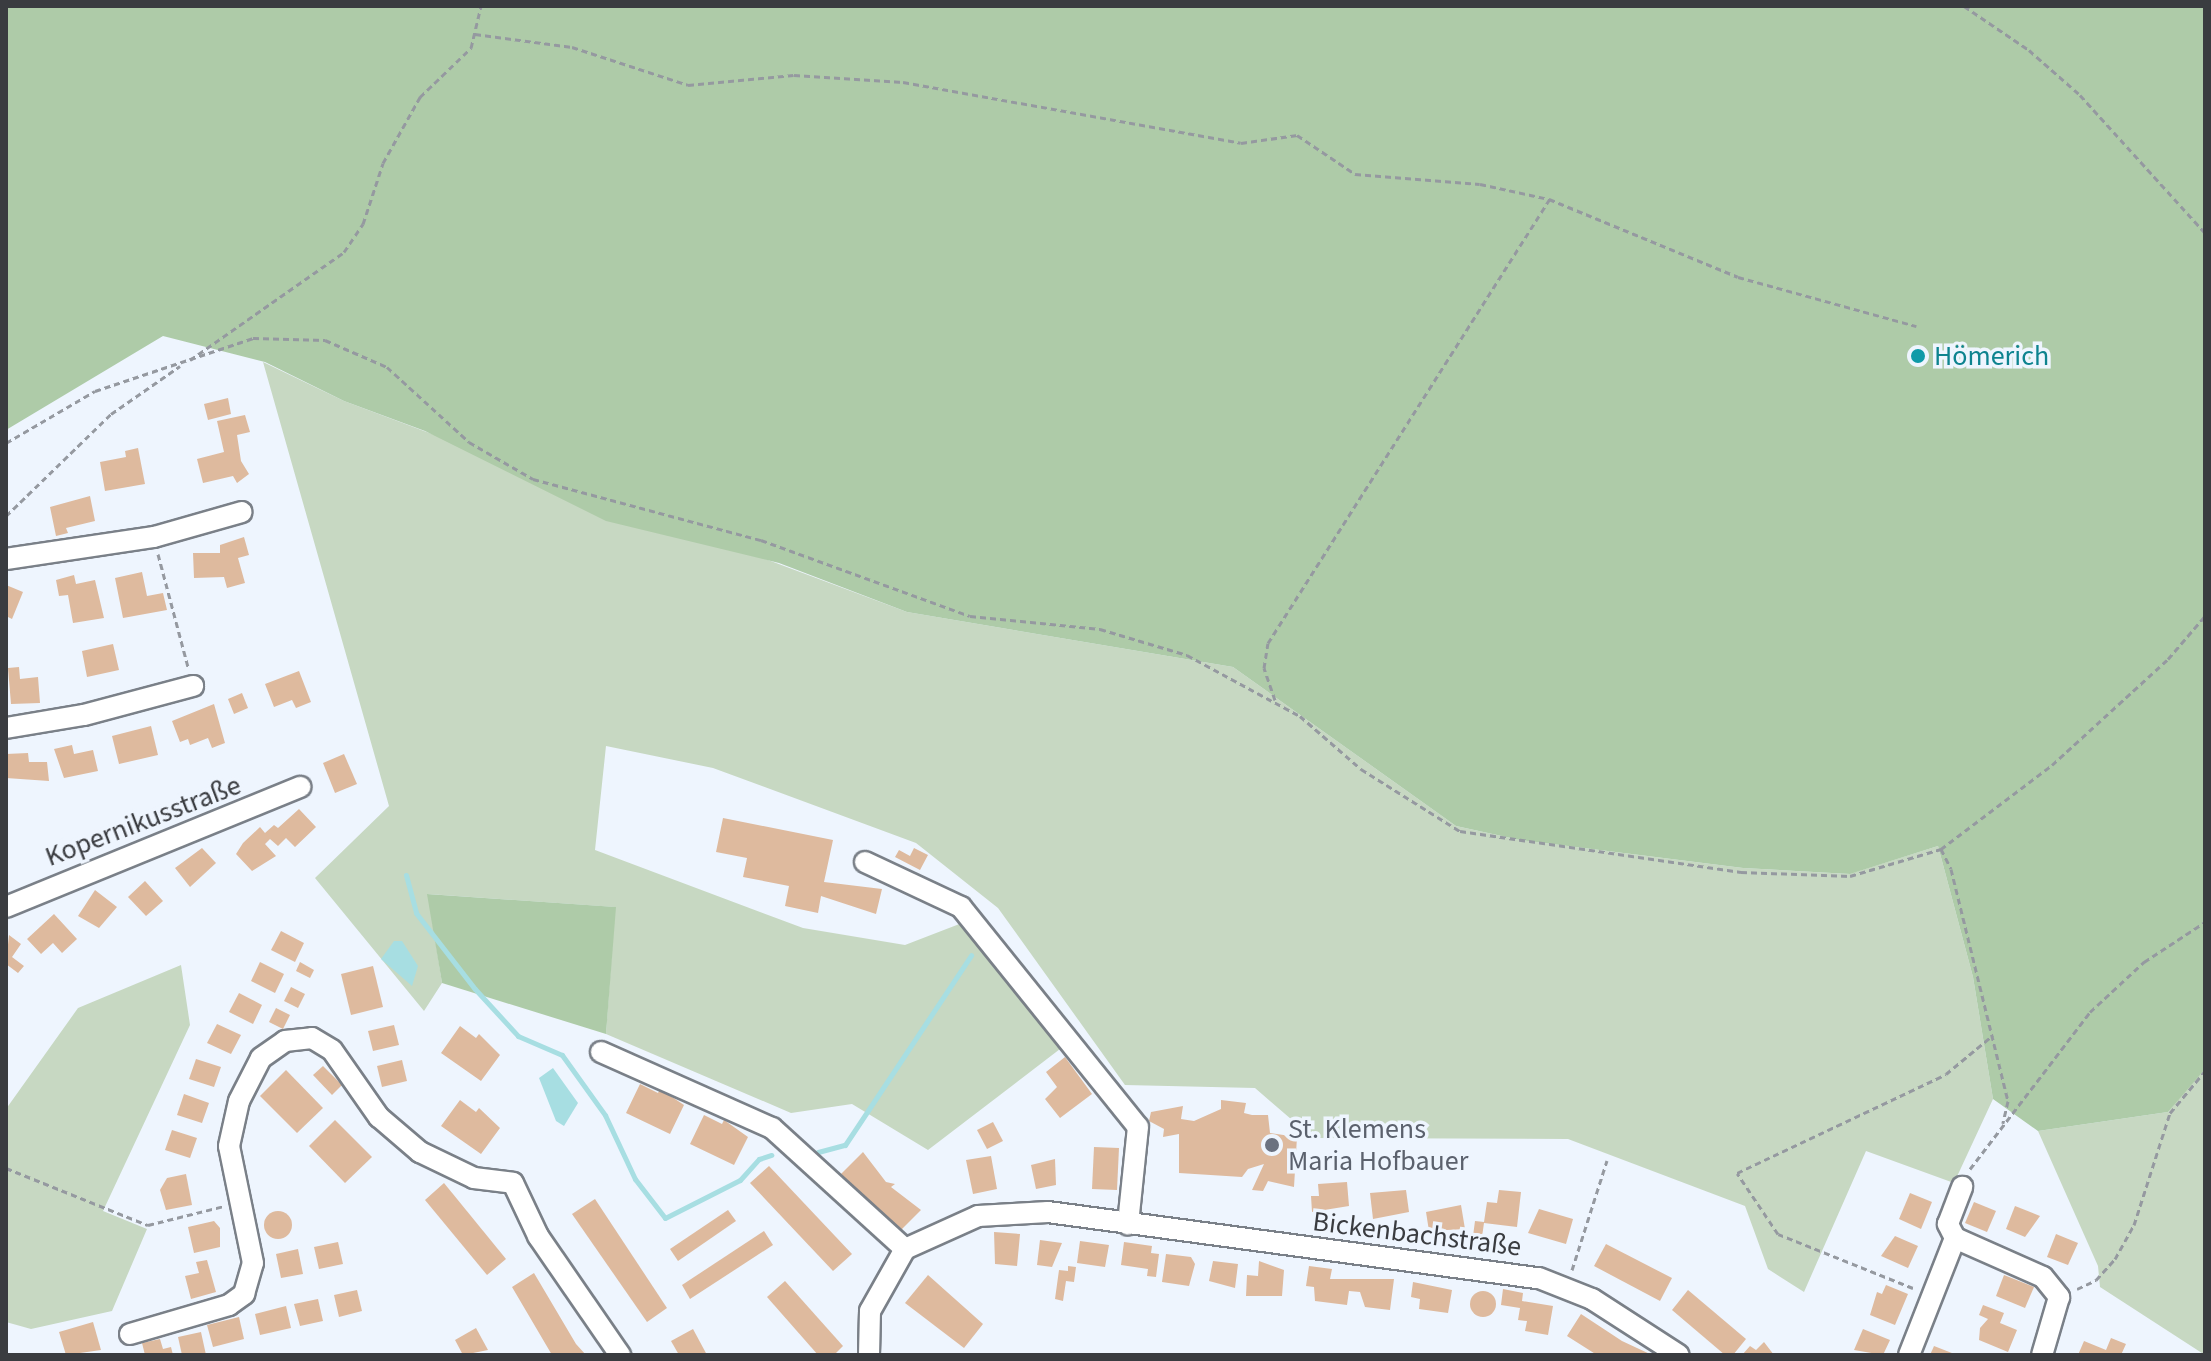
<!DOCTYPE html>
<meta charset="utf-8">
<style>
body{margin:0}
#map{position:relative;width:2211px;height:1361px;overflow:hidden;background:#eef5fe;font-family:"Source Sans 3",sans-serif}
div>[style]{position:absolute}
[style*='--x']{left:calc(var(--x)*1px);top:calc(var(--y)*1px);width:calc(var(--w)*1px);rotate:calc(var(--a)*1deg)}
.green>*{inset:0;background:#c7d8c2}
.forest>*{inset:0;background:#aecba8}
.water>*{inset:0;background:#a7dee2}
.stream>*{height:5px;margin:-2.5px;padding:0 2.5px;transform-origin:2.5px;border-radius:2.5px;background:#a7dee2}
.building>*{inset:0;background:#deba9e}
.round{border-radius:50%}
.path>*{height:3px;margin-top:-1.5px;transform-origin:0;background:repeating-linear-gradient(90deg,#9599a0 0 6px,transparent 0 10px)}
.roads{filter:drop-shadow(2px 0 #7a8088) drop-shadow(-2px 0 #7a8088) drop-shadow(0 2px #7a8088) drop-shadow(0 -2px #7a8088)}
.minor>*{height:20px;margin:-10px;padding:0 10px;transform-origin:10px;border-radius:10px;background:#fff}
.dots>*{width:22px;height:22px;translate:-50% -50%;box-sizing:border-box;border:4px solid #eef5fe;border-radius:50%}
span{translate:-50% -50%;white-space:nowrap;text-align:center;line-height:1.15;-webkit-text-stroke:7px #eef5fe;paint-order:stroke}
.culture-label{font-size:28px;color:#0d838f}
.left{translate:0 -50%;text-align:left}
.street-label{font-size:28px;color:#3a3c40}
.worship-label{font-size:28px;color:#5b616d}
.frame{position:absolute;inset:0;border:8px solid #3a3c40;pointer-events:none}
</style>
<div id="map">
<div class="green">
<i style="clip-path:polygon(263px 362px,344px 401px,907px 612px,1233px 667px,1456px 826px,1520px 840px,1743px 868px,1849px 874px,1938px 846px,1973px 977px,1993px 1099px,1954px 1183px,1866px 1151px,1804px 1292px,1768px 1269px,1745px 1206px,1568px 1139px,1313px 1138px,1255px 1088px,1125px 1085px,998px 908px,916px 843px,713px 768px,606px 746px,595px 850px,803px 928px,905px 945px,962px 923px,1060px 1049px,928px 1150px,852px 1104px,791px 1113px,606px 1034px,615px 907px,428px 894px,442px 983px,424px 1011px,315px 878px,389px 806px)"></i>
<i style="clip-path:polygon(181px 965px,190px 1025px,103px 1211px,147px 1229px,112px 1311px,31px 1329px,6px 1322px,6px 1109px,78px 1008px)"></i>
<i style="clip-path:polygon(2205px 1065px,2205px 1355px,2100px 1287px,2098px 1266px,2038px 1131px,2168px 1112px)"></i>
</div>
<div class="forest">
<i style="clip-path:polygon(6px 6px,2205px 6px,2205px 1069px,2168px 1112px,2038px 1131px,1993px 1099px,1973px 977px,1938px 846px,1850px 874px,1743px 868px,1520px 840px,1456px 826px,1233px 667px,907px 612px,779px 563px,606px 521px,425px 431px,344px 401px,265px 362px,163px 336px,6px 430px)"></i>
<i style="clip-path:polygon(427px 894px,616px 907px,606px 1034px,442px 983px)"></i>
</div>
<div class="water">
<i style="clip-path:polygon(394px 941px,402px 941px,418px 966px,412px 986px,381px 959px)"></i>
<i style="clip-path:polygon(553px 1068px,578px 1103px,564px 1126px,556px 1121px,539px 1078px)"></i>
</div>
<div class="stream">
<i style="--x:406;--y:875;--w:39;--a:75"></i>
<i style="--x:416;--y:913;--w:96;--a:52.2"></i>
<i style="--x:475;--y:989;--w:64;--a:47.5"></i>
<i style="--x:518;--y:1036;--w:48;--a:23.4"></i>
<i style="--x:562;--y:1055;--w:74;--a:54.4"></i>
<i style="--x:605;--y:1115;--w:71;--a:64.9"></i>
<i style="--x:635;--y:1179;--w:49;--a:52.4"></i>
<i style="--x:665;--y:1218;--w:84;--a:-26.9"></i>
<i style="--x:740;--y:1180;--w:28;--a:-48"></i>
<i style="--x:759;--y:1159;--w:13;--a:-18"></i>
<i style="--x:818;--y:1152;--w:28;--a:-15"></i>
<i style="--x:845;--y:1145;--w:228;--a:-56.4"></i>
</div>
<div class="building">
<i style="clip-path:polygon(228px 398px,231px 414px,208px 420px,204px 404px)"></i>
<i style="clip-path:polygon(245px 415px,250px 432px,237px 435px,241px 461px,249px 474px,237px 483px,233px 476px,203px 483px,197px 459px,224px 452px,217px 421px)"></i>
<i style="clip-path:polygon(138px 448px,145px 484px,105px 491px,100px 462px,126px 457px,125px 451px)"></i>
<i style="clip-path:polygon(90px 496px,95px 521px,66px 528px,68px 533px,56px 536px,50px 507px)"></i>
<i style="clip-path:polygon(244px 537px,249px 555px,238px 558px,245px 583px,227px 588px,224px 577px,194px 578px,193px 553px,220px 553px,220px 545px)"></i>
<i style="clip-path:polygon(142px 572px,147px 596px,163px 593px,167px 610px,123px 618px,115px 578px)"></i>
<i style="clip-path:polygon(74px 575px,76px 584px,95px 580px,104px 618px,73px 623px,68px 595px,59px 596px,56px 580px)"></i>
<i style="clip-path:polygon(6px 585px,23px 592px,12px 619px,6px 616px)"></i>
<i style="clip-path:polygon(113px 644px,119px 670px,87px 677px,82px 651px)"></i>
<i style="clip-path:polygon(19px 667px,20px 679px,38px 677px,40px 703px,11px 704px,8px 668px)"></i>
<i style="clip-path:polygon(299px 671px,311px 702px,296px 708px,292px 700px,274px 707px,265px 684px)"></i>
<i style="clip-path:polygon(242px 693px,248px 708px,234px 714px,228px 699px)"></i>
<i style="clip-path:polygon(214px 704px,225px 743px,212px 748px,208px 738px,190px 745px,188px 739px,180px 742px,172px 721px)"></i>
<i style="clip-path:polygon(151px 726px,158px 755px,119px 764px,112px 736px)"></i>
<i style="clip-path:polygon(72px 745px,74px 754px,93px 750px,98px 771px,64px 778px,54px 749px)"></i>
<i style="clip-path:polygon(28px 753px,29px 762px,47px 762px,49px 781px,6px 778px,6px 754px)"></i>
<i style="clip-path:polygon(344px 754px,357px 784px,335px 793px,323px 763px)"></i>
<i style="clip-path:polygon(299px 809px,316px 827px,295px 847px,286px 838px,278px 846px,270px 839px,265px 844px,276px 856px,252px 871px,236px 854px,243px 843px,260px 827px,265px 833px,274px 825px,278px 828px)"></i>
<i style="clip-path:polygon(723px 818px,833px 840px,824px 882px,882px 889px,876px 914px,821px 896px,818px 913px,785px 906px,789px 886px,743px 877px,747px 858px,716px 852px)"></i>
<i style="clip-path:polygon(202px 848px,216px 863px,190px 887px,175px 868px)"></i>
<i style="clip-path:polygon(914px 848px,928px 855px,920px 870px,895px 857px,899px 850px,910px 856px)"></i>
<i style="clip-path:polygon(145px 881px,163px 901px,146px 916px,128px 897px)"></i>
<i style="clip-path:polygon(95px 890px,117px 907px,99px 928px,78px 916px)"></i>
<i style="clip-path:polygon(54px 914px,77px 939px,62px 953px,53px 943px,41px 954px,27px 939px)"></i>
<i style="clip-path:polygon(281px 931px,304px 943px,295px 962px,271px 950px)"></i>
<i style="clip-path:polygon(9px 935px,21px 944px,12px 957px,24px 966px,18px 973px,6px 964px)"></i>
<i style="clip-path:polygon(260px 962px,284px 974px,275px 993px,251px 981px)"></i>
<i style="clip-path:polygon(300px 962px,314px 970px,310px 978px,296px 971px)"></i>
<i style="clip-path:polygon(373px 966px,383px 1007px,351px 1015px,341px 974px)"></i>
<i style="clip-path:polygon(291px 987px,305px 994px,298px 1008px,284px 1001px)"></i>
<i style="clip-path:polygon(239px 993px,262px 1005px,253px 1024px,229px 1012px)"></i>
<i style="clip-path:polygon(276px 1008px,290px 1015px,283px 1029px,269px 1022px)"></i>
<i style="clip-path:polygon(217px 1024px,241px 1035px,231px 1054px,207px 1043px)"></i>
<i style="clip-path:polygon(394px 1025px,399px 1045px,373px 1051px,368px 1031px)"></i>
<i style="clip-path:polygon(460px 1026px,476px 1038px,479px 1034px,500px 1055px,481px 1081px,441px 1053px)"></i>
<i style="clip-path:polygon(1065px 1057px,1092px 1094px,1060px 1118px,1045px 1099px,1057px 1087px,1046px 1072px)"></i>
<i style="clip-path:polygon(196px 1059px,221px 1067px,214px 1087px,189px 1079px)"></i>
<i style="clip-path:polygon(402px 1060px,407px 1081px,382px 1087px,377px 1066px)"></i>
<i style="clip-path:polygon(323px 1066px,342px 1085px,332px 1095px,313px 1075px)"></i>
<i style="clip-path:polygon(286px 1070px,323px 1108px,297px 1133px,260px 1096px)"></i>
<i style="clip-path:polygon(640px 1084px,658px 1093px,660px 1089px,684px 1105px,670px 1134px,626px 1113px)"></i>
<i style="clip-path:polygon(184px 1094px,209px 1103px,202px 1123px,177px 1115px)"></i>
<i style="clip-path:polygon(460px 1100px,476px 1112px,479px 1108px,500px 1128px,481px 1154px,441px 1126px)"></i>
<i style="clip-path:polygon(1221px 1100px,1246px 1103px,1244px 1113px,1252px 1115px,1268px 1115px,1270px 1133px,1297px 1137px,1294px 1187px,1268px 1181px,1263px 1191px,1252px 1190px,1264px 1164px,1248px 1169px,1242px 1177px,1179px 1173px,1179px 1134px,1163px 1137px,1164px 1129px,1149px 1121px,1151px 1112px,1183px 1106px,1181px 1119px,1194px 1121px,1221px 1109px)"></i>
<i style="clip-path:polygon(704px 1115px,722px 1124px,724px 1120px,748px 1137px,734px 1165px,690px 1144px)"></i>
<i style="clip-path:polygon(335px 1120px,372px 1157px,345px 1183px,309px 1146px)"></i>
<i style="clip-path:polygon(993px 1122px,1003px 1141px,987px 1149px,977px 1130px)"></i>
<i style="clip-path:polygon(172px 1130px,197px 1138px,190px 1158px,165px 1150px)"></i>
<i style="clip-path:polygon(1094px 1147px,1119px 1148px,1117px 1190px,1092px 1189px)"></i>
<i style="clip-path:polygon(863px 1152px,886px 1182px,895px 1184px,891px 1187px,921px 1210px,898px 1233px,841px 1174px)"></i>
<i style="clip-path:polygon(991px 1156px,997px 1189px,973px 1194px,966px 1160px)"></i>
<i style="clip-path:polygon(1055px 1159px,1056px 1185px,1036px 1189px,1031px 1165px)"></i>
<i style="clip-path:polygon(769px 1166px,852px 1254px,833px 1271px,750px 1183px)"></i>
<i style="clip-path:polygon(186px 1174px,192px 1205px,166px 1210px,160px 1190px,167px 1178px)"></i>
<i style="clip-path:polygon(1347px 1182px,1349px 1206px,1312px 1212px,1311px 1196px,1319px 1196px,1318px 1184px)"></i>
<i style="clip-path:polygon(444px 1183px,506px 1259px,487px 1275px,425px 1200px)"></i>
<i style="clip-path:polygon(1406px 1190px,1409px 1212px,1373px 1219px,1370px 1193px)"></i>
<i style="clip-path:polygon(1499px 1190px,1521px 1192px,1517px 1227px,1484px 1223px,1482px 1237px,1473px 1236px,1475px 1221px,1484px 1222px,1487px 1202px,1497px 1203px)"></i>
<i style="clip-path:polygon(1910px 1193px,1932px 1202px,1921px 1229px,1899px 1219px)"></i>
<i style="clip-path:polygon(595px 1199px,667px 1308px,647px 1322px,572px 1214px)"></i>
<i style="clip-path:polygon(1974px 1202px,1996px 1211px,1987px 1232px,1965px 1223px)"></i>
<i style="clip-path:polygon(1461px 1205px,1465px 1229px,1429px 1231px,1426px 1212px)"></i>
<i style="clip-path:polygon(2015px 1206px,2040px 1216px,2025px 1237px,2006px 1229px)"></i>
<i style="clip-path:polygon(1539px 1209px,1573px 1219px,1566px 1244px,1528px 1233px)"></i>
<i style="clip-path:polygon(728px 1210px,736px 1221px,678px 1261px,670px 1249px)"></i>
<i class="round" style="left:264px;top:1211px;width:28px;height:28px"></i>
<i style="clip-path:polygon(214px 1221px,220px 1228px,220px 1247px,194px 1253px,188px 1227px)"></i>
<i style="clip-path:polygon(764px 1231px,773px 1245px,690px 1299px,682px 1285px)"></i>
<i style="clip-path:polygon(994px 1232px,1020px 1234px,1017px 1266px,995px 1264px)"></i>
<i style="clip-path:polygon(2056px 1234px,2078px 1243px,2068px 1265px,2047px 1257px)"></i>
<i style="clip-path:polygon(1895px 1236px,1918px 1246px,1908px 1268px,1881px 1256px)"></i>
<i style="clip-path:polygon(1040px 1240px,1062px 1243px,1052px 1267px,1037px 1265px)"></i>
<i style="clip-path:polygon(1080px 1241px,1109px 1245px,1105px 1267px,1077px 1263px)"></i>
<i style="clip-path:polygon(338px 1242px,343px 1264px,319px 1269px,314px 1247px)"></i>
<i style="clip-path:polygon(1124px 1242px,1152px 1246px,1151px 1253px,1159px 1254px,1156px 1277px,1147px 1276px,1148px 1269px,1121px 1265px)"></i>
<i style="clip-path:polygon(1606px 1244px,1672px 1278px,1660px 1301px,1594px 1266px)"></i>
<i style="clip-path:polygon(298px 1249px,303px 1274px,281px 1278px,276px 1254px)"></i>
<i style="clip-path:polygon(1166px 1254px,1191px 1257px,1195px 1264px,1189px 1286px,1162px 1282px)"></i>
<i style="clip-path:polygon(207px 1260px,216px 1292px,191px 1299px,185px 1276px,199px 1273px,196px 1262px)"></i>
<i style="clip-path:polygon(1213px 1261px,1238px 1264px,1235px 1288px,1209px 1281px)"></i>
<i style="clip-path:polygon(1259px 1261px,1284px 1270px,1282px 1296px,1246px 1296px,1247px 1275px,1258px 1276px)"></i>
<i style="clip-path:polygon(1068px 1266px,1076px 1267px,1074px 1282px,1066px 1281px,1063px 1301px,1055px 1299px,1059px 1270px,1068px 1271px)"></i>
<i style="clip-path:polygon(1309px 1266px,1332px 1269px,1330px 1279px,1394px 1279px,1390px 1310px,1365px 1307px,1360px 1292px,1349px 1291px,1347px 1305px,1315px 1301px,1314px 1287px,1306px 1286px)"></i>
<i style="clip-path:polygon(534px 1273px,576px 1344px,586px 1355px,552px 1355px,512px 1287px)"></i>
<i style="clip-path:polygon(928px 1275px,983px 1324px,964px 1348px,905px 1303px)"></i>
<i style="clip-path:polygon(2004px 1275px,2034px 1287px,2025px 1308px,1996px 1296px)"></i>
<i style="clip-path:polygon(785px 1281px,843px 1346px,834px 1355px,818px 1355px,767px 1297px)"></i>
<i style="clip-path:polygon(1413px 1282px,1452px 1290px,1448px 1313px,1419px 1309px,1420px 1299px,1411px 1297px)"></i>
<i style="clip-path:polygon(1886px 1285px,1908px 1294px,1895px 1325px,1870px 1315px,1877px 1292px,1882px 1294px)"></i>
<i style="clip-path:polygon(1503px 1289px,1523px 1293px,1522px 1301px,1553px 1306px,1548px 1335px,1525px 1331px,1527px 1321px,1518px 1320px,1520px 1308px,1501px 1305px)"></i>
<i style="clip-path:polygon(357px 1290px,362px 1311px,339px 1317px,334px 1295px)"></i>
<i style="clip-path:polygon(1688px 1290px,1746px 1339px,1733px 1355px,1725px 1355px,1672px 1310px)"></i>
<i class="round" style="left:1470px;top:1291px;width:26px;height:26px"></i>
<i style="clip-path:polygon(318px 1299px,323px 1321px,300px 1326px,294px 1304px)"></i>
<i style="clip-path:polygon(1983px 1305px,2004px 1313px,2000px 1323px,2017px 1330px,2008px 1352px,1979px 1340px,1980px 1328px,1988px 1319px,1979px 1315px)"></i>
<i style="clip-path:polygon(286px 1306px,291px 1328px,260px 1335px,255px 1314px)"></i>
<i style="clip-path:polygon(1581px 1314px,1622px 1341px,1652px 1355px,1597px 1355px,1567px 1336px)"></i>
<i style="clip-path:polygon(239px 1317px,244px 1339px,213px 1347px,207px 1325px)"></i>
<i style="clip-path:polygon(93px 1322px,101px 1350px,66px 1355px,59px 1332px)"></i>
<i style="clip-path:polygon(476px 1328px,488px 1350px,463px 1355px,455px 1340px)"></i>
<i style="clip-path:polygon(693px 1329px,707px 1355px,679px 1355px,671px 1341px)"></i>
<i style="clip-path:polygon(1863px 1329px,1890px 1340px,1883px 1355px,1854px 1350px)"></i>
<i style="clip-path:polygon(201px 1332px,206px 1355px,182px 1355px,178px 1337px)"></i>
<i style="clip-path:polygon(2111px 1338px,2126px 1344px,2121px 1355px,2078px 1355px,2084px 1341px,2106px 1350px)"></i>
<i style="clip-path:polygon(160px 1339px,163px 1349px,171px 1347px,173px 1355px,145px 1355px,142px 1343px)"></i>
<i style="clip-path:polygon(1764px 1342px,1774px 1355px,1742px 1355px,1750px 1346px,1756px 1350px)"></i>
<i style="clip-path:polygon(1934px 1346px,1957px 1355px,1930px 1355px)"></i>
</div>
<div class="path">
<i style="--x:1964;--y:6;--w:78;--a:34.1"></i>
<i style="--x:2029;--y:50;--w:68;--a:41.4"></i>
<i style="--x:2080;--y:95;--w:186;--a:47.8"></i>
<i style="--x:475;--y:34;--w:98;--a:7.6"></i>
<i style="--x:572;--y:47;--w:122;--a:18.1"></i>
<i style="--x:688;--y:85;--w:106;--a:-5.4"></i>
<i style="--x:794;--y:75;--w:109;--a:3.7"></i>
<i style="--x:903;--y:82;--w:343;--a:10.2"></i>
<i style="--x:1241;--y:143;--w:57;--a:-8.1"></i>
<i style="--x:1297;--y:135;--w:70;--a:33.9"></i>
<i style="--x:1355;--y:174;--w:125;--a:4.6"></i>
<i style="--x:1480;--y:184;--w:71;--a:12.3"></i>
<i style="--x:1549;--y:199;--w:204;--a:22.4"></i>
<i style="--x:1738;--y:277;--w:185;--a:15.4"></i>
<i style="--x:190;--y:360;--w:188;--a:-35"></i>
<i style="--x:344;--y:252;--w:34;--a:-56"></i>
<i style="--x:363;--y:224;--w:64;--a:-71.8"></i>
<i style="--x:383;--y:163;--w:76;--a:-60.7"></i>
<i style="--x:420;--y:97;--w:71;--a:-43.9"></i>
<i style="--x:471;--y:48;--w:43;--a:-76.6"></i>
<i style="--x:6;--y:443;--w:103;--a:-30.3"></i>
<i style="--x:95;--y:391;--w:167;--a:-18.5"></i>
<i style="--x:253;--y:338;--w:72;--a:1.6"></i>
<i style="--x:325;--y:340;--w:68;--a:23.5"></i>
<i style="--x:387;--y:367;--w:111;--a:42.4"></i>
<i style="--x:469;--y:442;--w:74;--a:30"></i>
<i style="--x:533;--y:479;--w:236;--a:15"></i>
<i style="--x:761;--y:540;--w:222;--a:20"></i>
<i style="--x:970;--y:616;--w:131;--a:5.7"></i>
<i style="--x:1100;--y:629;--w:91;--a:16.6"></i>
<i style="--x:1187;--y:655;--w:128;--a:28.4"></i>
<i style="--x:1300;--y:716;--w:81;--a:41"></i>
<i style="--x:1361;--y:769;--w:117;--a:32.1"></i>
<i style="--x:1460;--y:831;--w:284;--a:8.3"></i>
<i style="--x:1741;--y:872;--w:109;--a:2.1"></i>
<i style="--x:1850;--y:876;--w:95;--a:-16.5"></i>
<i style="--x:1941;--y:849;--w:139;--a:-37.1"></i>
<i style="--x:2052;--y:765;--w:157;--a:-42.4"></i>
<i style="--x:2168;--y:659;--w:57;--a:-49.3"></i>
<i style="--x:6;--y:516;--w:146;--a:-44.2"></i>
<i style="--x:111;--y:414;--w:84;--a:-34.8"></i>
<i style="--x:158;--y:554;--w:117;--a:75.1"></i>
<i style="--x:1275;--y:700;--w:34;--a:-109"></i>
<i style="--x:1264;--y:668;--w:25;--a:-81"></i>
<i style="--x:1268;--y:643;--w:525;--a:-57.61"></i>
<i style="--x:1941;--y:849;--w:22;--a:63"></i>
<i style="--x:1951;--y:869;--w:239;--a:76.2"></i>
<i style="--x:2008;--y:1101;--w:23;--a:103"></i>
<i style="--x:6;--y:1168;--w:153;--a:21.9"></i>
<i style="--x:148;--y:1225;--w:78;--a:-14"></i>
<i style="--x:1970;--y:1169;--w:198;--a:-52.6"></i>
<i style="--x:2090;--y:1012;--w:74;--a:-42.8"></i>
<i style="--x:2144;--y:962;--w:73;--a:-33.3"></i>
<i style="--x:1572;--y:1270;--w:115;--a:-72.3"></i>
<i style="--x:1913;--y:1288;--w:145;--a:-158.2"></i>
<i style="--x:1778;--y:1234;--w:73;--a:-123.9"></i>
<i style="--x:1737;--y:1173;--w:231;--a:-25.3"></i>
<i style="--x:1946;--y:1074;--w:61;--a:-39.7"></i>
<i style="--x:2077;--y:1289;--w:21;--a:-25"></i>
<i style="--x:2096;--y:1280;--w:28;--a:-48"></i>
<i style="--x:2115;--y:1259;--w:39;--a:-61"></i>
<i style="--x:2134;--y:1225;--w:118;--a:-72.2"></i>
<i style="--x:2170;--y:1113;--w:55;--a:-50.2"></i>
</div>
<div class="roads">
<div class="minor">
<i style="--x:6;--y:559;--w:150;--a:-8.5"></i>
<i style="--x:154;--y:537;--w:91;--a:-15.9"></i>
<i style="--x:6;--y:728;--w:79;--a:-9.5"></i>
<i style="--x:84;--y:715;--w:113;--a:-14.9"></i>
<i style="--x:865;--y:862;--w:106;--a:25.1"></i>
<i style="--x:961;--y:907;--w:282;--a:51.2"></i>
<i style="--x:1138;--y:1127;--w:98;--a:95.9"></i>
<i style="--x:6;--y:907;--w:318;--a:-22.2"></i>
<i style="--x:601;--y:1052;--w:187;--a:24"></i>
<i style="--x:772;--y:1128;--w:180;--a:42.3"></i>
<i style="--x:1955;--y:1238;--w:96;--a:23.9"></i>
<i style="--x:2043;--y:1277;--w:26;--a:51"></i>
<i style="--x:2059;--y:1297;--w:60;--a:106.3"></i>
<i style="--x:130;--y:1334;--w:103;--a:-16.3"></i>
<i style="--x:229;--y:1305;--w:19;--a:-36"></i>
<i style="--x:244;--y:1294;--w:32;--a:-74"></i>
<i style="--x:253;--y:1263;--w:119;--a:-101.6"></i>
<i style="--x:229;--y:1146;--w:46;--a:-77.5"></i>
<i style="--x:239;--y:1101;--w:48;--a:-62.9"></i>
<i style="--x:261;--y:1058;--w:29;--a:-35"></i>
<i style="--x:285;--y:1041;--w:27;--a:-6"></i>
<i style="--x:312;--y:1038;--w:23;--a:31"></i>
<i style="--x:332;--y:1050;--w:82;--a:55"></i>
<i style="--x:379;--y:1117;--w:54;--a:40.5"></i>
<i style="--x:420;--y:1152;--w:60;--a:25.7"></i>
<i style="--x:474;--y:1178;--w:39;--a:7"></i>
<i style="--x:513;--y:1183;--w:59;--a:64.7"></i>
<i style="--x:538;--y:1236;--w:145;--a:55.4"></i>
<i style="--x:869;--y:1355;--w:44;--a:-88.7"></i>
<i style="--x:870;--y:1311;--w:71;--a:-60.6"></i>
<i style="--x:905;--y:1249;--w:80;--a:-24.3"></i>
<i style="--x:978;--y:1216;--w:70;--a:-3.3"></i>
<i style="--x:1048;--y:1212;--w:495;--a:7.7"></i>
<i style="--x:1539;--y:1278;--w:57;--a:21.6"></i>
<i style="--x:1592;--y:1299;--w:103;--a:32.8"></i>
<i style="--x:1909;--y:1355;--w:126;--a:-68.5"></i>
<i style="--x:1955;--y:1238;--w:16;--a:-117"></i>
<i style="--x:1948;--y:1224;--w:40;--a:-69"></i>
</div>
</div>
<div class="dots">
<i style="left:1918px;top:356px;background:#0f9aa8"></i>
<i style="left:1272px;top:1145px;background:#6b7280"></i>
</div>
<div class="culture-label">
<span class="left" style="left:1934px;top:356px">Hömerich</span>
</div>
<div class="street-label">
<span style="left:143px;top:821px;rotate:-21deg">Kopernikusstraße</span>
<span style="left:1417px;top:1234px;rotate:7deg">Bickenbachstraße</span>
</div>
<div class="worship-label">
<span class="left" style="left:1288px;top:1145px">St. Klemens<br>Maria Hofbauer</span>
</div>
<div class="frame"></div>
</div>
